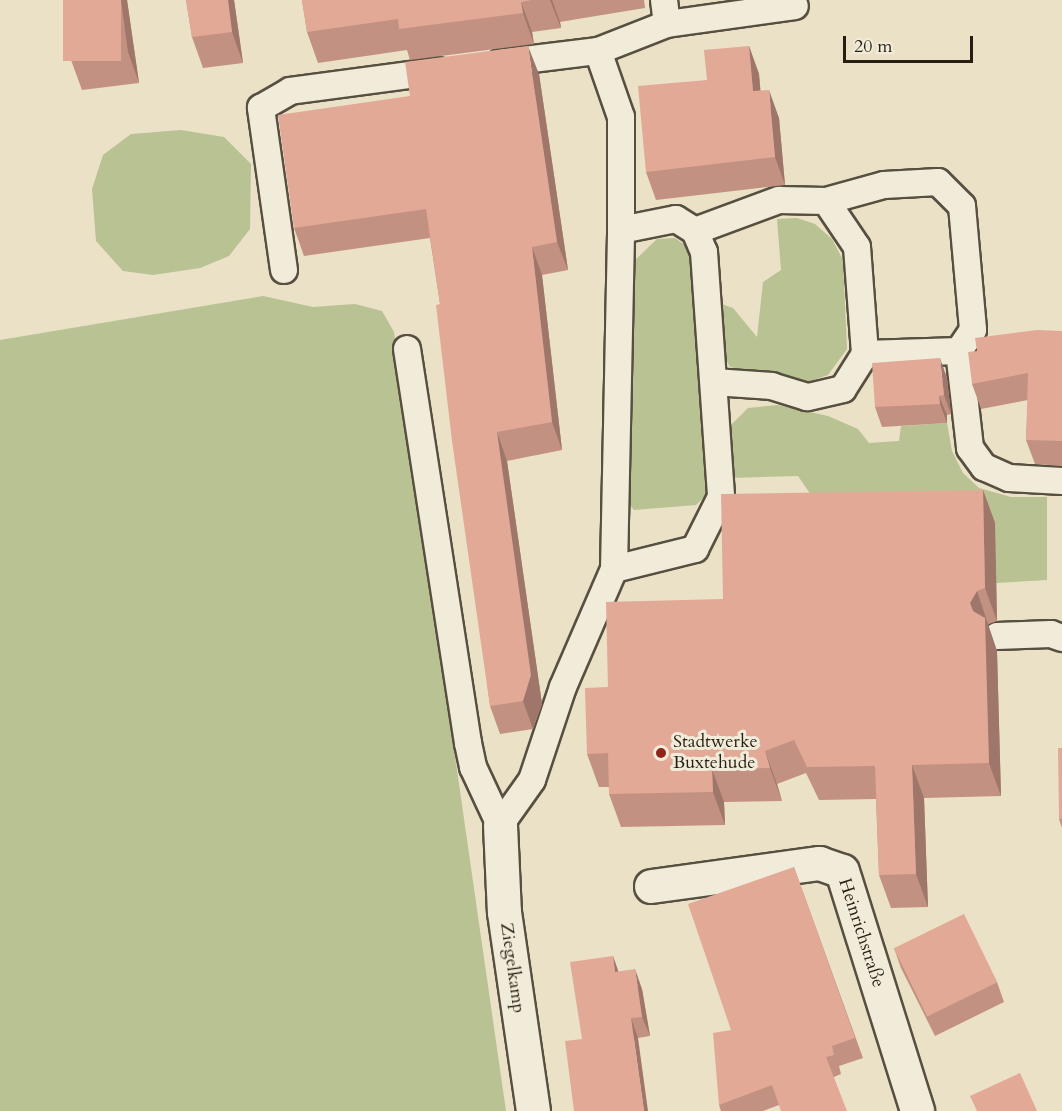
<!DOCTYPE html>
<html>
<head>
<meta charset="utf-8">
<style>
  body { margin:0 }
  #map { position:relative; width:1062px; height:1111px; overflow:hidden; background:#eae1c6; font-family:Cardo,serif }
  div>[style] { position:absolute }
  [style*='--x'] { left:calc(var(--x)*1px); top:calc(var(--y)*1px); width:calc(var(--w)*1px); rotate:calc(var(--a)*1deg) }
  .green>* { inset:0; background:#b8c293 }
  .roads { filter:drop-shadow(2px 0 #574f40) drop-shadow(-2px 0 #574f40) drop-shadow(0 2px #574f40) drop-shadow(0 -2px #574f40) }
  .lane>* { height:26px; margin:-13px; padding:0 13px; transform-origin:13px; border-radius:13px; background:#f1ecda }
  .street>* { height:33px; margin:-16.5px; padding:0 16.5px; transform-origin:16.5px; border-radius:16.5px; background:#f1ecda }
  .wall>* { inset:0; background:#c29182 }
  .shaded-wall>* { inset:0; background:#9e766a }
  .building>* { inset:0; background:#e2a997; transform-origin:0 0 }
  .dots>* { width:16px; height:16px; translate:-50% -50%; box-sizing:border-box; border:3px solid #f1ecda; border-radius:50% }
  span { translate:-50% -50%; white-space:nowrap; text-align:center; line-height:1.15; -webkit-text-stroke:6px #f1ecda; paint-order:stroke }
  .poi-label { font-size:18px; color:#261e13 }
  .left { translate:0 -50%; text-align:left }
  .street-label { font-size:18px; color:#261e13 }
  .scale { position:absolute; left:843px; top:36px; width:130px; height:27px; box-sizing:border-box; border:3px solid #261e13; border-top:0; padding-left:8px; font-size:18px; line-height:21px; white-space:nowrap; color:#261e13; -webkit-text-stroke:4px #f1ecda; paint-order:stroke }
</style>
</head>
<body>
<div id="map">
  <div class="green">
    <div style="clip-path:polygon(181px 130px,224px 137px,251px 164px,250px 229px,229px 256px,200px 268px,153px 275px,123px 271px,96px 241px,92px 189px,103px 155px,131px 134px)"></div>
    <div style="clip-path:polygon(797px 218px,815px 224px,832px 239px,843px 260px,847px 349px,828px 375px,805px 383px,730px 367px,720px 349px,716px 302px,733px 308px,757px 337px,763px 282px,781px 270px,777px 219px)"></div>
    <div style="clip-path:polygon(675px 238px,688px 247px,693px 261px,708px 484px,705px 496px,696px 505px,634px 510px,630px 505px,633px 262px,657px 239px)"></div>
    <div style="clip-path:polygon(263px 296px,313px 307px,355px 304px,382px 311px,394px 332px,506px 1111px,0 1111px,0 340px)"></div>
    <div style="clip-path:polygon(778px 405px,828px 416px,858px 429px,869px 443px,899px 441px,901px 426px,947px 423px,952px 451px,963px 473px,979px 488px,1011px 497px,1047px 497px,1047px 580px,996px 583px,995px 523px,813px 526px,809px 492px,798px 476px,728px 478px,726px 443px,732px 424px,748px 408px)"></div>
  </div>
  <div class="roads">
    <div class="lane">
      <div style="--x:664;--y:0;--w:24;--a:83"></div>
      <div style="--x:598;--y:51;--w:70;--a:70.8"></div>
      <div style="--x:621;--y:117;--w:113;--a:90"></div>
      <div style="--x:500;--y:63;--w:99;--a:-7"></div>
      <div style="--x:598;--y:51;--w:74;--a:-21.4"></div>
      <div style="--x:667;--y:24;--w:129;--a:-8"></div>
      <div style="--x:826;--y:201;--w:60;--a:-15.4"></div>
      <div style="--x:884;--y:185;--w:54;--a:-3.2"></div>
      <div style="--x:938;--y:182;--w:34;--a:45"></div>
      <div style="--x:962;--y:206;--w:124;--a:84.9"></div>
      <div style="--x:973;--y:330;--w:25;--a:124"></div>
      <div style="--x:959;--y:351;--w:94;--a:178.2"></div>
      <div style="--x:695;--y:231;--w:90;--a:-20.3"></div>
      <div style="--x:779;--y:200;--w:47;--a:1.2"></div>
      <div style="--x:826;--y:201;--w:55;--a:56"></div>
      <div style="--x:857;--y:247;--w:107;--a:85.7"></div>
      <div style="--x:865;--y:354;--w:41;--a:122.2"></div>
      <div style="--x:843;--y:389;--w:37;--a:167"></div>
      <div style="--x:807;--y:397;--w:37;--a:-163"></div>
      <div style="--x:772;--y:386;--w:58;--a:-176.1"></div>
      <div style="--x:284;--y:270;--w:164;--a:-98.1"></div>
      <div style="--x:261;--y:108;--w:34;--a:-30"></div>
      <div style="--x:290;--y:91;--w:150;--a:-7.6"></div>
      <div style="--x:407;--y:349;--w:399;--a:81.2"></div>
      <div style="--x:468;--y:743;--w:25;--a:78"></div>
      <div style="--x:473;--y:767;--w:64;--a:65"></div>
      <div style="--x:500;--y:825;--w:55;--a:-54.6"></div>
      <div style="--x:532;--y:780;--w:98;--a:-71.6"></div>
      <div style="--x:563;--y:687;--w:129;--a:-66.6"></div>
      <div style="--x:614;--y:569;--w:339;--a:-88.8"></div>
      <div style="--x:621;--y:230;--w:56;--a:-11.3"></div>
      <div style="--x:676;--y:219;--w:22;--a:32"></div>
      <div style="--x:695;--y:231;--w:23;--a:67"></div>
      <div style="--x:704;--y:252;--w:246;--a:86"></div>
      <div style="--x:721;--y:497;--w:58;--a:116.6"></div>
      <div style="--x:695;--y:549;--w:83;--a:166.1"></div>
      <div style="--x:959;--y:351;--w:98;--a:83.5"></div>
      <div style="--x:970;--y:448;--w:24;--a:54"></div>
      <div style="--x:984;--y:467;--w:27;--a:24"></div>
      <div style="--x:1009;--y:478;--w:53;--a:3.2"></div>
      <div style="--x:997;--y:636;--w:54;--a:-2.1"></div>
      <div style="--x:1051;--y:634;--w:12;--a:20"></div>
    </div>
    <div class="street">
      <div style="--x:500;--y:825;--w:87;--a:87.4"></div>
      <div style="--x:504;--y:912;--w:201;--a:81.7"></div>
      <div style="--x:651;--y:886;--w:170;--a:-7.8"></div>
      <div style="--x:819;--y:863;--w:24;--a:19"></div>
      <div style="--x:842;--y:871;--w:251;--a:72.6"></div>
    </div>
  </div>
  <div class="wall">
    <div style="clip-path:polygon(63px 0,127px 0,139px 83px,82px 90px,71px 60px)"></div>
    <div style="clip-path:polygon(186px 0,234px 0,243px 63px,203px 68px,192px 37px)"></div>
    <div style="clip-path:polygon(302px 0,644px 0,645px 8px,560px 22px,561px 28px,532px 32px,534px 44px,410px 60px,407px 50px,318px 63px,307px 32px)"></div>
    <div style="clip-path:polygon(749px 46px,759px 74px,760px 90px,779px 118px,785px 185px,656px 200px,646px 172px,707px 80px)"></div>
    <div style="clip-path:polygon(539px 74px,568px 270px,542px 275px,562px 450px,507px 461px,542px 704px,533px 729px,500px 734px,490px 706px,440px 304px,430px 238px,304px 256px,294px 228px,410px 96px)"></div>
    <div style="clip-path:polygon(1062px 331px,1062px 466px,1035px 464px,1026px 440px,1028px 400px,981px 409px,972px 384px,977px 351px)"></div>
    <div style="clip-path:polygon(947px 378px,951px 414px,947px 415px,947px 423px,882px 427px,875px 407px)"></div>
    <div style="clip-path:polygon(983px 490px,995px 523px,997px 621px,989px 624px,988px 625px,997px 651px,1001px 796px,924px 798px,928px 907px,891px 908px,879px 875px,876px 799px,819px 800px,806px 773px,777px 784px,782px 801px,724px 802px,725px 825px,621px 827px,609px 794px,609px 787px,599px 787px,587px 754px,608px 687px,723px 599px)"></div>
    <div style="clip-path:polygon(1062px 748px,1062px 828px,1059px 819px)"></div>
    <div style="clip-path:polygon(794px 867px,863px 1058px,839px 1066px,841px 1074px,834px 1077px,779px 1105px,763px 1111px,721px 1111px,719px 1105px,731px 1030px)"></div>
    <div style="clip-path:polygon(894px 948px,997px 982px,1004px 1002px,935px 1036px,901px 968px)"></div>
    <div style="clip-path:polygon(613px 956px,618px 972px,642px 989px,650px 1036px,638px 1038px,582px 1039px)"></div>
  </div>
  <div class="shaded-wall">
    <div style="clip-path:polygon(121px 0,127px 0,139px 83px,128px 52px)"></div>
    <div style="clip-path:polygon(228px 0,234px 0,243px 63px,232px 32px)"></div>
    <div style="clip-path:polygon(550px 0,552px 0,560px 22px,561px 28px)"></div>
    <div style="clip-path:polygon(521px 2px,532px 32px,534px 44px,523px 13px)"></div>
    <div style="clip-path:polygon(528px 46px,539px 74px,568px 270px,557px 242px)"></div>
    <div style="clip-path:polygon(749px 46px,759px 74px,763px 119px,753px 91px)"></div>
    <div style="clip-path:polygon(769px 90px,779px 118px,785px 185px,775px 157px)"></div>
    <div style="clip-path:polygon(532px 247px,542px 275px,562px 450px,552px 422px)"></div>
    <div style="clip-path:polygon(940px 358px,947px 378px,951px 414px,944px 395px)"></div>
    <div style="clip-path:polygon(939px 396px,947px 415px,947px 423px,940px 404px)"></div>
    <div style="clip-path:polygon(497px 432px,507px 461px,542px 704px,533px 729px,523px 701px)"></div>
    <div style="clip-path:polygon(983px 490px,995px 523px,997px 621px,985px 588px)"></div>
    <div style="clip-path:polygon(977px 591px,997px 651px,1001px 796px,989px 763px,982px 636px,970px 603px)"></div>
    <div style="clip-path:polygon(765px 751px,777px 784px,782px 801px,770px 768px)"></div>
    <div style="clip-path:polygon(912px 765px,924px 798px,928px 907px,916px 874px)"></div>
    <div style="clip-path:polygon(712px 769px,724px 802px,725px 825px,713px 792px)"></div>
    <div style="clip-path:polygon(613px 956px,620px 976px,615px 972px)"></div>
    <div style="clip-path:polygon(635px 969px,642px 989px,650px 1036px,642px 1017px)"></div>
    <div style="clip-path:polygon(631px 1018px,638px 1038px,648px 1111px,644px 1111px)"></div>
  </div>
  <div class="building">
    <div style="left:63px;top:0;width:58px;height:61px"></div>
    <div style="clip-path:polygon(186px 0,228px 0,232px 32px,192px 37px)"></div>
    <div style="clip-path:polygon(302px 0,532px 0,521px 2px,523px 13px,399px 29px,398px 19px,307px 32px)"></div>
    <div style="clip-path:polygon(528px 46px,557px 242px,532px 247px,552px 422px,497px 432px,531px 675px,523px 701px,490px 706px,452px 441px,436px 305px,440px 304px,426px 209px,294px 228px,278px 115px,410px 96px,405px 62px)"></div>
    <div style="clip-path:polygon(749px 46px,753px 91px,769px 90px,775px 157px,646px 172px,638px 86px,707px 80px,704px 50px)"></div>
    <div style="clip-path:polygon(1037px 330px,1062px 331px,1062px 441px,1026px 440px,1028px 373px,972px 384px,968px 352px,977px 351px,975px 338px)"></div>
    <div style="clip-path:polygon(940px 358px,944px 395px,939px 396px,940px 404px,875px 407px,872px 363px)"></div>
    <div style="clip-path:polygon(983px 490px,985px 588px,977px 591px,970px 603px,973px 611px,985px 618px,989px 763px,912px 765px,916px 874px,879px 875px,875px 766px,807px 767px,794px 740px,765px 751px,770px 768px,712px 769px,713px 792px,609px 794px,608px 753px,587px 754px,585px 688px,608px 687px,606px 602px,723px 599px,721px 494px)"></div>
    <div style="clip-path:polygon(1058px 748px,1062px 748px,1062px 819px,1059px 819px)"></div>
    <div style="clip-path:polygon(794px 867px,855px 1038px,832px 1046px,834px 1055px,826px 1057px,847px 1111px,781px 1111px,772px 1085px,719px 1105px,713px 1033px,731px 1030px,688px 904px)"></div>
    <div style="left:964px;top:914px;width:76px;height:78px;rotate:64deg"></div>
    <div style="clip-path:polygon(613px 956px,615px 972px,635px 969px,642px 1017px,631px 1018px,644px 1111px,574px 1111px,565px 1041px,582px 1039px,570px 962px)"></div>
    <div style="clip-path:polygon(1020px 1073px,1037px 1111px,977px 1111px,970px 1096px)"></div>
  </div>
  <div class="dots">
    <div style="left:661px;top:753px;background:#8f2418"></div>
  </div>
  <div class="poi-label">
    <span class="left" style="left:673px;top:753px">Stadtwerke<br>Buxtehude</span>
  </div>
  <div class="street-label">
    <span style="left:861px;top:933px;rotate:72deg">Heinrichstraße</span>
    <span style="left:512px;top:968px;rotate:82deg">Ziegelkamp</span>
  </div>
  <div class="scale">20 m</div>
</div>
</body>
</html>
